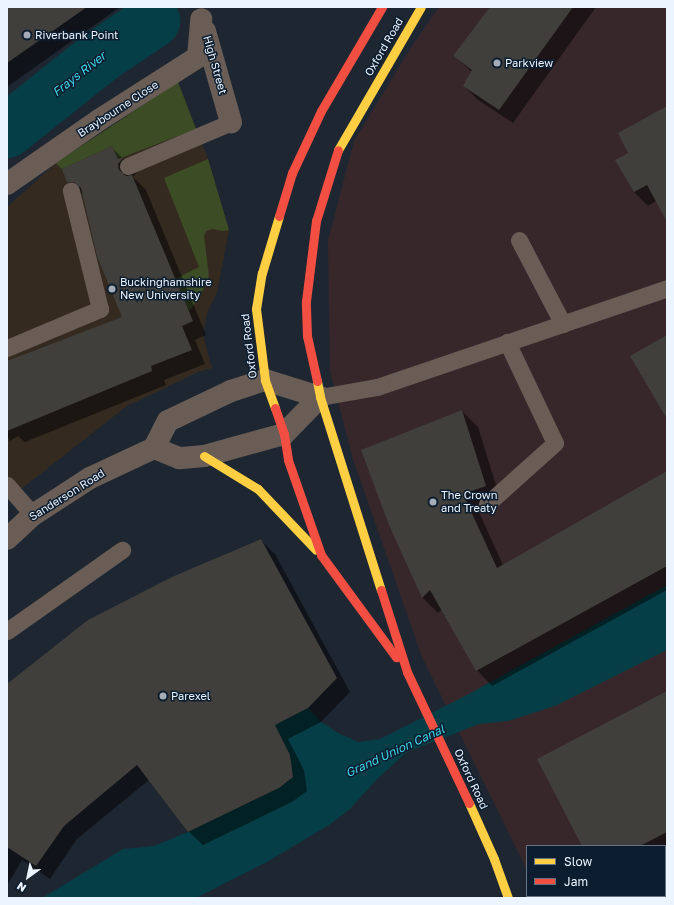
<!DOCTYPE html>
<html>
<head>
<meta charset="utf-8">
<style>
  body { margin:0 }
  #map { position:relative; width:674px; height:905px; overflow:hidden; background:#1e2731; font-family:"Golos Text",sans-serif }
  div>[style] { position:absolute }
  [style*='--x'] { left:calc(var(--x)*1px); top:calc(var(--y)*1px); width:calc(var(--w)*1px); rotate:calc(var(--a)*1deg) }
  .industrial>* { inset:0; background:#37272b }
  .education>* { inset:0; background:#342a20 }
  .green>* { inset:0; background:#3c4d25 }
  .water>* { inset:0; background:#053e46; transform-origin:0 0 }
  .shadow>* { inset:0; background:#0007 }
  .river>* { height:54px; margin:-27px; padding:0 27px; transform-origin:27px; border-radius:27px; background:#053e46 }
  .building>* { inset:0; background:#413f3b }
  .lane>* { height:17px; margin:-8.5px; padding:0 8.5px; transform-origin:8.5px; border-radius:8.5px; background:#695d56 }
  .street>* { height:22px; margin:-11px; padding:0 11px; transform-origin:11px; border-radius:11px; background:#695d56 }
  .slow>* { height:9px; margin:-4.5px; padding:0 4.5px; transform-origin:4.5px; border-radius:4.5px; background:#ffcf43 }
  .jam>* { height:9px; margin:-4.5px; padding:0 4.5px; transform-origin:4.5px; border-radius:4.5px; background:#f24e42 }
  .dots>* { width:11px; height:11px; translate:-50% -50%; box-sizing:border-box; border:2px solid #0c1d2f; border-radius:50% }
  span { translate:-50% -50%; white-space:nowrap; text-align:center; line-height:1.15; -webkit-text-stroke:3px #0c1d2f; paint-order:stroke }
  .poi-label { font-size:11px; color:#ecf5ff }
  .left { translate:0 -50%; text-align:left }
  .street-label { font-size:11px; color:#ecf5ff }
  .water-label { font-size:12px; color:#3fd8ed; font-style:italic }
  .frame { position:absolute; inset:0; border:8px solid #ecf5ff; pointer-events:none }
  .legend { position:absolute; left:526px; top:845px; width:140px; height:52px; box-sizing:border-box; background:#0c1d2f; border:1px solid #667382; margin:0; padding:5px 7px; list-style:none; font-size:12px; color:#ecf5ff }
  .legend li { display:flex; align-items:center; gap:8px; height:20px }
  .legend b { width:20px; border:1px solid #667382 }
  .north { position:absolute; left:8px; top:857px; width:40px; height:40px; -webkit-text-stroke:3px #0c1d2f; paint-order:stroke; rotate:213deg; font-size:11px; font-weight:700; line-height:16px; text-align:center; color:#ecf5ff }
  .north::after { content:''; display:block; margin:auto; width:14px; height:18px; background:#ecf5ff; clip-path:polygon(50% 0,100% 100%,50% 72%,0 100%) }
</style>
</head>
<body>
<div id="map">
  <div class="industrial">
    <div style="clip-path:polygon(439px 7px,667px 7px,667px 898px,537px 898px,537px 896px,665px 896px,665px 846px,527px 846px,527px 870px,422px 657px,353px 459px,330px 371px,328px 241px,354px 141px,412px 46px)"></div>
  </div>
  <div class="education">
    <div style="clip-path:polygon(178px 82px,208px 159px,229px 230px,217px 293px,207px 313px,203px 335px,212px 368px,198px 372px,127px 406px,7px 500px,7px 207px,56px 163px)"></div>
  </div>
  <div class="green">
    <div style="clip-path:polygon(178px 82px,196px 129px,118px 159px,112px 146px,62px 169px,56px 163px)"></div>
    <div style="clip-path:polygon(208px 159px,229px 230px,223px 231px,212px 229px,206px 231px,204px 236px,209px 276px,200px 297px,189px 311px,175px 279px,199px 267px,164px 178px)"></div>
  </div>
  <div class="water">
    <div style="left:143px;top:8px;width:32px;height:63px;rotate:55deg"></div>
    <div style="clip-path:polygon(667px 585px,667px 650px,555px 706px,508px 721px,479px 724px,407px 752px,378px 778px,349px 810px,329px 825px,267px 862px,196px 898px,42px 898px,123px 849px,154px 846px,188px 832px,279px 788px,293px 777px,290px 755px,275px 725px,308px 708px,320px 721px,338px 733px,358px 742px,380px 739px,465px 696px)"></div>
  </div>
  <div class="shadow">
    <div style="clip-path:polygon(7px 7px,120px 7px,7px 87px)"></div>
    <div style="clip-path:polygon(491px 7px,596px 7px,513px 123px,478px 100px,464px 86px,472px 72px,454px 56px)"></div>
    <div style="clip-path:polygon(667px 107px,667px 212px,656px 201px,648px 206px,634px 192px,630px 153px)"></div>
    <div style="clip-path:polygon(112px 148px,137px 172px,133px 177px,146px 190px,206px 335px,195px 340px,205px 364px,164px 380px,166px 385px,25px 442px,18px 436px,10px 441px,7px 437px,7px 362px,123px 317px,83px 195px,68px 181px)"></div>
    <div style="clip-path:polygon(462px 411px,478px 427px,501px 501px,478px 510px,503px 565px,667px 472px,667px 590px,492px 686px,477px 670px,442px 609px,438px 613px,423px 598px,390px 524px)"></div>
    <div style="clip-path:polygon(261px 540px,275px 554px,350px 692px,321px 722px,288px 739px,304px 770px,307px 791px,292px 802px,203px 845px,189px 832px,149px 780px,77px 839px,50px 879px,22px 860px,7px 886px,7px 686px)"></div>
    <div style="clip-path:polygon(667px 692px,667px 853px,665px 854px,665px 846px,584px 846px)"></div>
  </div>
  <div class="river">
    <div style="--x:7;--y:131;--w:120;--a:-38.6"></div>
    <div style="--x:101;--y:56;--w:63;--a:-33.9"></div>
  </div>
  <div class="building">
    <div style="clip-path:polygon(7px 7px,87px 7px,7px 63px)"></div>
    <div style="clip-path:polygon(490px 7px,573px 7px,499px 110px,463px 86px,472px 70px,453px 56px)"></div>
    <div style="clip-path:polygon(667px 106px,667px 222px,647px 185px,634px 192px,615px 160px,628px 153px,618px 133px)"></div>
    <div style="clip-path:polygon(112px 146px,118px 159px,124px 157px,118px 164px,119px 170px,126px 176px,132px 175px,193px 321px,182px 326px,192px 350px,151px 366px,152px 371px,7px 431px,7px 361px,122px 317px,97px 256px,81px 188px,74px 182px,67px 182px,62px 169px)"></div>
    <div style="clip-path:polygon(667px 335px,667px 419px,630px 356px)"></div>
    <div style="clip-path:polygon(462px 410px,486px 486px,463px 494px,497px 568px,667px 471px,667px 566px,476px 671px,430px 590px,422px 598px,389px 525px,361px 450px)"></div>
    <div style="clip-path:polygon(261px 539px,337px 678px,308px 708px,275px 725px,290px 755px,293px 777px,279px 788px,188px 832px,137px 765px,64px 826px,36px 866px,7px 847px,7px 684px,88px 620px,172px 577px)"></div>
    <div style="clip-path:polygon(667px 691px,667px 832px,640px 846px,582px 846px,537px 759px)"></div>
  </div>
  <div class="lane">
    <div style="--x:128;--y:166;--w:112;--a:-23.1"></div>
    <div style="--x:519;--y:240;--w:95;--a:62.4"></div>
    <div style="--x:7;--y:348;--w:101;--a:-22.8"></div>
    <div style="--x:100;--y:309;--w:122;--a:-103.8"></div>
    <div style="--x:320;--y:397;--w:58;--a:-10"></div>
    <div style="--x:377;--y:387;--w:306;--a:-18.8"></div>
    <div style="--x:7;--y:485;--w:40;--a:49"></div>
    <div style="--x:487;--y:504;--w:91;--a:-41.9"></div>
    <div style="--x:555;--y:443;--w:112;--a:-115.4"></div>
    <div style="--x:7;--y:631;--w:141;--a:-35.2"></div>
  </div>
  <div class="street">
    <div style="--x:205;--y:31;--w:95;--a:74.1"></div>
    <div style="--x:7;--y:184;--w:112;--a:-34.8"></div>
    <div style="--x:99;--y:120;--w:117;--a:-32.5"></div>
    <div style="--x:198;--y:57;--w:38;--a:-85"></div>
    <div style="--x:265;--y:380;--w:58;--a:17.2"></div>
    <div style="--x:320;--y:397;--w:52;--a:134.2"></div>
    <div style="--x:284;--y:434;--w:83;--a:164.6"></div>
    <div style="--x:204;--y:456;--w:25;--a:175"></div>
    <div style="--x:179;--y:458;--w:27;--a:-158"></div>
    <div style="--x:154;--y:448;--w:30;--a:-63"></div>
    <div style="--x:168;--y:421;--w:70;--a:-25.5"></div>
    <div style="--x:231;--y:391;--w:36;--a:-18"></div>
    <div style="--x:7;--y:539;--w:35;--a:-43"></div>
    <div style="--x:33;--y:515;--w:68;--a:-33"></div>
    <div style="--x:90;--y:478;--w:71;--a:-25.1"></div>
  </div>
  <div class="slow">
    <div style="--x:338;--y:150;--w:165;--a:-59.9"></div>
    <div style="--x:317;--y:381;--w:16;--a:79"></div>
    <div style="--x:320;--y:397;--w:202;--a:72.5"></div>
    <div style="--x:275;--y:408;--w:30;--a:-110"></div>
    <div style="--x:265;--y:380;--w:72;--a:-97.2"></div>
    <div style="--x:256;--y:309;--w:36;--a:-81"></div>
    <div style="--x:262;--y:273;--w:59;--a:-73.4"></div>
    <div style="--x:204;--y:456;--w:63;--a:31.4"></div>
    <div style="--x:258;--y:489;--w:84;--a:46.4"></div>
    <div style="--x:469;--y:803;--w:61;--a:65.9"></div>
    <div style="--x:494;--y:859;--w:41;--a:70.3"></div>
  </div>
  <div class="jam">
    <div style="--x:279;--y:216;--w:45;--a:-73.2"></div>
    <div style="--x:292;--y:173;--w:68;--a:-64.9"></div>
    <div style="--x:321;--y:111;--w:121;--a:-59.6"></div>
    <div style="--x:317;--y:381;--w:46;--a:-102.5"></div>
    <div style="--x:307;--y:336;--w:35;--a:-92"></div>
    <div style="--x:306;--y:301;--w:81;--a:-82.9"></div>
    <div style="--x:316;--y:221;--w:74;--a:-72.8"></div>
    <div style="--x:275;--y:408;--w:28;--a:71"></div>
    <div style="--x:284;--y:434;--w:26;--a:81"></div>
    <div style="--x:288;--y:460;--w:101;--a:70.8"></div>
    <div style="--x:321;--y:555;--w:127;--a:53.7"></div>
    <div style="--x:381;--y:590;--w:86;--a:72.4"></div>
    <div style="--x:407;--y:672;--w:145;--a:64.7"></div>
  </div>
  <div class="dots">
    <div style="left:27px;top:35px;background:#a4adb7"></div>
    <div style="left:497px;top:63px;background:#a4adb7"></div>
    <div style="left:112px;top:289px;background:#a4adb7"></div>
    <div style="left:433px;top:502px;background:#a4adb7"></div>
    <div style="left:163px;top:696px;background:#a4adb7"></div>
  </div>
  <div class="poi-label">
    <span class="left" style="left:35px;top:35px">Riverbank Point</span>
    <span class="left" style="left:505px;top:63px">Parkview</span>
    <span class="left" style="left:120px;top:289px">Buckinghamshire<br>New University</span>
    <span class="left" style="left:441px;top:502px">The Crown<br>and Treaty</span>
    <span class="left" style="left:171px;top:696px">Parexel</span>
  </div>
  <div class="street-label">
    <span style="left:384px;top:47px;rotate:-60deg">Oxford Road</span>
    <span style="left:215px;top:65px;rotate:74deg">High Street</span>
    <span style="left:118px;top:109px;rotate:-33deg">Braybourne Close</span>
    <span style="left:249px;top:346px;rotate:-97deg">Oxford Road</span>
    <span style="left:67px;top:495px;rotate:-32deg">Sanderson Road</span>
    <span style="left:471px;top:779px;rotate:65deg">Oxford Road</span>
  </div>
  <div class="water-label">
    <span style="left:79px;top:74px;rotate:-38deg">Frays River</span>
    <span style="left:395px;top:751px;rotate:-25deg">Grand Union Canal</span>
  </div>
  <div class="frame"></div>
  <ul class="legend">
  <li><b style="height:5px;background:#ffcf43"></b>Slow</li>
  <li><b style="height:5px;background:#f24e42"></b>Jam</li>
  </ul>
  <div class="north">N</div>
</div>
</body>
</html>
